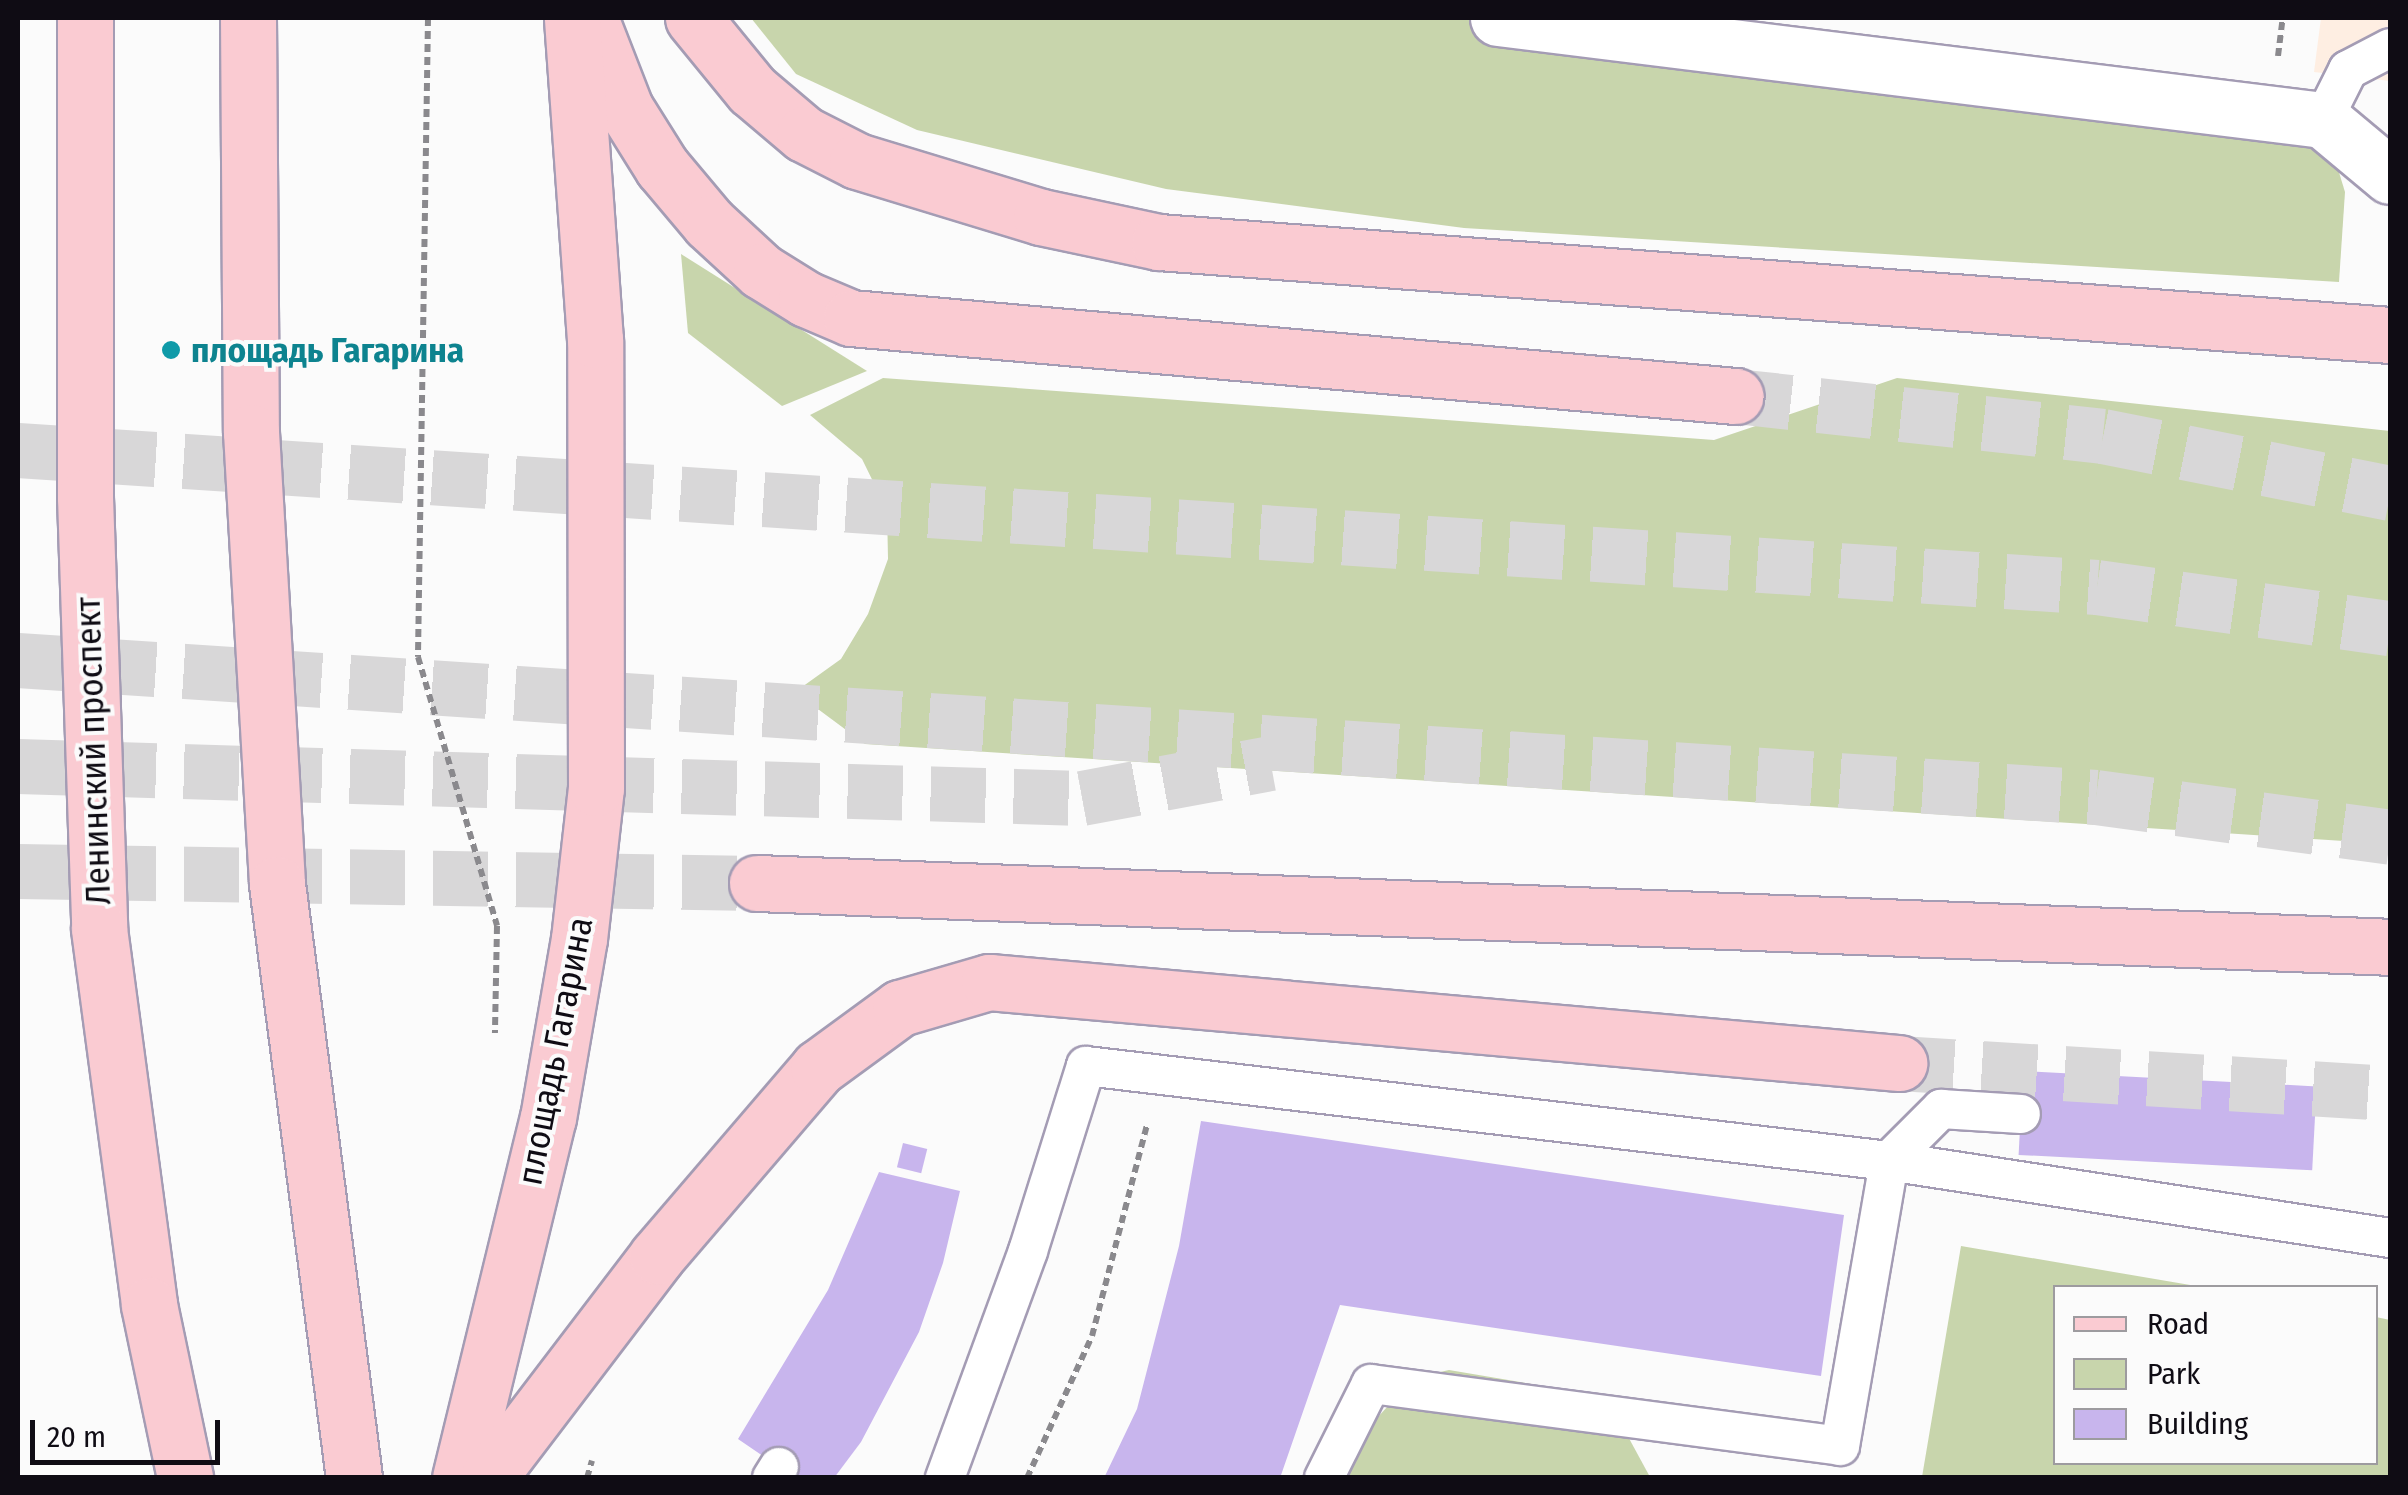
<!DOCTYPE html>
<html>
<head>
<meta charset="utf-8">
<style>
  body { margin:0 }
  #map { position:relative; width:2408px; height:1495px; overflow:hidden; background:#fbfbfb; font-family:"Fira Sans Condensed",sans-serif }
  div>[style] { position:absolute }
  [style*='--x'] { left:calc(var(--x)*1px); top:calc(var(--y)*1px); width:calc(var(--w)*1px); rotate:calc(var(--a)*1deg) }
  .commercial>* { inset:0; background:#feeee2 }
  .green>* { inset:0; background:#c8d5ac }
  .building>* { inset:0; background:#c8b5ed; transform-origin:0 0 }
  .primary-tunnel>* { height:55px; margin-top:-27.5px; transform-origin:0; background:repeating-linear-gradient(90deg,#d8d7d8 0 55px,transparent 0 83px) }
  .path>* { height:6px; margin-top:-3px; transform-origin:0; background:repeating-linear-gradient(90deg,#8a898d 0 8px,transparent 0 13px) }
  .roads { filter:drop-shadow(2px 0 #a49cb4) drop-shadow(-2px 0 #a49cb4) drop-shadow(0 2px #a49cb4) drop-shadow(0 -2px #a49cb4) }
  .lane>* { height:38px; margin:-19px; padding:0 19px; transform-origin:19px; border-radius:19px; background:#fff }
  .street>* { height:55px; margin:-27.5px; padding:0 27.5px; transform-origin:27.5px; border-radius:27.5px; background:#fff }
  .primary>* { height:55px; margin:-27.5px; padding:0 27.5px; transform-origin:27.5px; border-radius:27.5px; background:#facbd2 }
  .dots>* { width:28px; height:28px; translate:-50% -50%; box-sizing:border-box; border:5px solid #fbfbfb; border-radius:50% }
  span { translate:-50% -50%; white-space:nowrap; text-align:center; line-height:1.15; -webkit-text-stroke:8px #fbfbfb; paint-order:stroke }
  .culture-label { font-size:35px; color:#0d838f; font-weight:700 }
  .left { translate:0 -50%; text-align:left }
  .street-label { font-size:35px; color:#0f0c14 }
  .frame { position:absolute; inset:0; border:20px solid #0f0c14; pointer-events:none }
  .legend { position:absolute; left:2053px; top:1285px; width:325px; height:180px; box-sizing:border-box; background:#fbfbfb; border:2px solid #9d9b9f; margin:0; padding:12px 18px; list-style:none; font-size:30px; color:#0f0c14 }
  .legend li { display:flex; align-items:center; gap:20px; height:50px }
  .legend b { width:50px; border:2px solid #9d9b9f }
  .scale { position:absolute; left:30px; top:1420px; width:190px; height:45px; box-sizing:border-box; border:5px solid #0f0c14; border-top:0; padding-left:12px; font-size:30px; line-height:35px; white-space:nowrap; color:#0f0c14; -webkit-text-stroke:8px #fbfbfb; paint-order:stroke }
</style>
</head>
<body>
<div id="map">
  <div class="commercial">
    <div style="clip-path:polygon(2321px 18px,2390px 18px,2390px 81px,2314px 72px)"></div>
  </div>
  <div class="green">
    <div style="clip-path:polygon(751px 18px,1498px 18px,2323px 120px,2345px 192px,2339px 282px,1464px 228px,1166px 189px,917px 130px,796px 74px)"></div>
    <div style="clip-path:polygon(681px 254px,867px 371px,782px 406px,688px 333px)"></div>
    <div style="clip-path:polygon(883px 378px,1714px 440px,1897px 378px,2390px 431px,2390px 844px,865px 744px,795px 692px,841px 659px,868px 614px,888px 559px,887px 510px,862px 459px,810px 415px)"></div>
    <div style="clip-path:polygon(1961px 1246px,2202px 1287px,2056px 1288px,2056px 1462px,2376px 1462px,2376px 1317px,2390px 1320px,2390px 1477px,1922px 1477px)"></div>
    <div style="clip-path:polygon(1449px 1370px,1567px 1390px,1625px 1431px,1650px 1477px,1327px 1478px,1338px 1460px,1414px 1378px)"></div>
  </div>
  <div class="building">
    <div style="left:2023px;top:1071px;width:294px;height:84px;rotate:3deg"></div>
    <div style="clip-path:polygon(1201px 1121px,1844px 1215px,1821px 1376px,1340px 1305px,1280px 1478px,1104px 1478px,1137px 1409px,1179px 1246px)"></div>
    <div style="left:903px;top:1143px;width:25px;height:25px;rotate:14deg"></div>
    <div style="clip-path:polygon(879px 1172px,960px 1191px,943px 1263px,919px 1332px,861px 1442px,834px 1478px,795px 1478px,738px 1439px,828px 1290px)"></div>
  </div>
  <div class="primary-tunnel">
    <div style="--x:1736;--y:396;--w:369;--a:6.2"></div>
    <div style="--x:2103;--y:436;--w:293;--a:11.2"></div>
    <div style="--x:18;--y:450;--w:2084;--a:3.77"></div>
    <div style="--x:2097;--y:587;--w:296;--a:8"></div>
    <div style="--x:18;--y:660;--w:2083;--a:3.77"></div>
    <div style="--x:2096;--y:797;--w:297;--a:7.7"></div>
    <div style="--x:18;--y:766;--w:1064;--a:1.72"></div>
    <div style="--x:1082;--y:798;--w:192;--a:-10.5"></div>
    <div style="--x:18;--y:871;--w:739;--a:0.93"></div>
    <div style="--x:1899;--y:1063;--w:492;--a:3.5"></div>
  </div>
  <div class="path">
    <div style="--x:428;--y:18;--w:639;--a:90.9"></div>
    <div style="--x:418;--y:657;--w:280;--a:73.6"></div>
    <div style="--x:497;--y:926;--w:107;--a:91.1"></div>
    <div style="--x:2278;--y:56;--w:38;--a:-83"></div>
    <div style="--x:587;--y:1478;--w:18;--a:-74"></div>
    <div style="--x:1027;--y:1478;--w:156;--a:-65.4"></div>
    <div style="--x:1092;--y:1336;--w:218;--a:-75.4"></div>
  </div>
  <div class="roads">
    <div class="lane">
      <div style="--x:2323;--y:120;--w:56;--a:-63.4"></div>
      <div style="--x:2348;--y:70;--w:47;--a:-27.6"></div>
      <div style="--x:772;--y:1478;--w:13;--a:-58"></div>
      <div style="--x:945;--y:1478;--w:242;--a:-69.9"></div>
      <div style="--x:1028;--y:1251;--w:194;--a:-72.6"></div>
      <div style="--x:1086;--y:1066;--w:809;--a:6.75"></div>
      <div style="--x:1889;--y:1161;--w:507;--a:8.74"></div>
      <div style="--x:1324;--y:1478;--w:105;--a:-63.4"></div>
      <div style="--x:1371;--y:1384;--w:473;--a:7.5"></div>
      <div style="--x:1840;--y:1446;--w:289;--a:-80.2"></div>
      <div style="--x:1889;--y:1161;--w:74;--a:-45"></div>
      <div style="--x:1941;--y:1109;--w:80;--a:3.6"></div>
    </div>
    <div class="street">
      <div style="--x:1498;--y:18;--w:831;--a:7.05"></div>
      <div style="--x:2323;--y:120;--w:87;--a:39.9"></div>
    </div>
    <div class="primary">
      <div style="--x:85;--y:18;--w:479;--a:90"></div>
      <div style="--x:85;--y:497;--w:432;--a:88.1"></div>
      <div style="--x:99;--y:929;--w:379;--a:82.4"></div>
      <div style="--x:149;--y:1305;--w:177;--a:78.2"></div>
      <div style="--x:248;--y:18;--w:414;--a:89.6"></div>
      <div style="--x:251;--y:432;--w:453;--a:86.7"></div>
      <div style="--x:277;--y:884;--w:599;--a:82.61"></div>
      <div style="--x:590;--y:18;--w:97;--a:68.7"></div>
      <div style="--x:625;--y:108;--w:70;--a:57.9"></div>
      <div style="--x:662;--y:167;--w:73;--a:50"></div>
      <div style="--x:709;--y:223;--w:71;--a:42.7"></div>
      <div style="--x:761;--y:271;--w:53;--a:31.9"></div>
      <div style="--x:806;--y:299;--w:49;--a:22.9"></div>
      <div style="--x:851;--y:318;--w:888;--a:5.04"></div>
      <div style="--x:693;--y:18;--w:93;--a:50.7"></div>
      <div style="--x:752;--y:90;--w:68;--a:40.2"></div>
      <div style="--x:804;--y:134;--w:59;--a:27"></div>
      <div style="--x:857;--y:161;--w:192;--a:16.9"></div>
      <div style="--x:1041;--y:217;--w:121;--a:12"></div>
      <div style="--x:1159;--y:242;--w:1235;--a:4.32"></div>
      <div style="--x:757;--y:883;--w:1634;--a:2.24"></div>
      <div style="--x:460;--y:1478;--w:371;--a:-76.3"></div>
      <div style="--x:548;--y:1118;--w:182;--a:-80.2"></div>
      <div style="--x:579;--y:939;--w:152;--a:-83.6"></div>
      <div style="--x:596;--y:788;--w:448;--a:-90.1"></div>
      <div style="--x:595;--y:340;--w:323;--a:-94.1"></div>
      <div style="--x:488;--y:1478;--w:279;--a:-52.7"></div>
      <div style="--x:657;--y:1256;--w:248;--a:-49.4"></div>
      <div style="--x:818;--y:1068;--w:102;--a:-36.2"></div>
      <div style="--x:900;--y:1008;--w:93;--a:-16.3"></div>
      <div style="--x:989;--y:982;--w:914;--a:5.09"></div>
    </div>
  </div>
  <div class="dots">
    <div style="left:171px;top:350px;background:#0f9aa8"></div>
  </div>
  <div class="culture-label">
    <span class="left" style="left:191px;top:350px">площадь Гагарина</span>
  </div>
  <div class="street-label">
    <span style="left:93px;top:751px;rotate:-92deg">Ленинский проспект</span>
    <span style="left:555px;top:1051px;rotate:-79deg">площадь Гагарина</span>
  </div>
  <div class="frame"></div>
  <ul class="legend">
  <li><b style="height:12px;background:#facbd2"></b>Road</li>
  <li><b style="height:28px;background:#c8d5ac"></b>Park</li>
  <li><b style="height:28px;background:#c8b5ed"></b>Building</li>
  </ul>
  <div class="scale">20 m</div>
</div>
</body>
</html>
